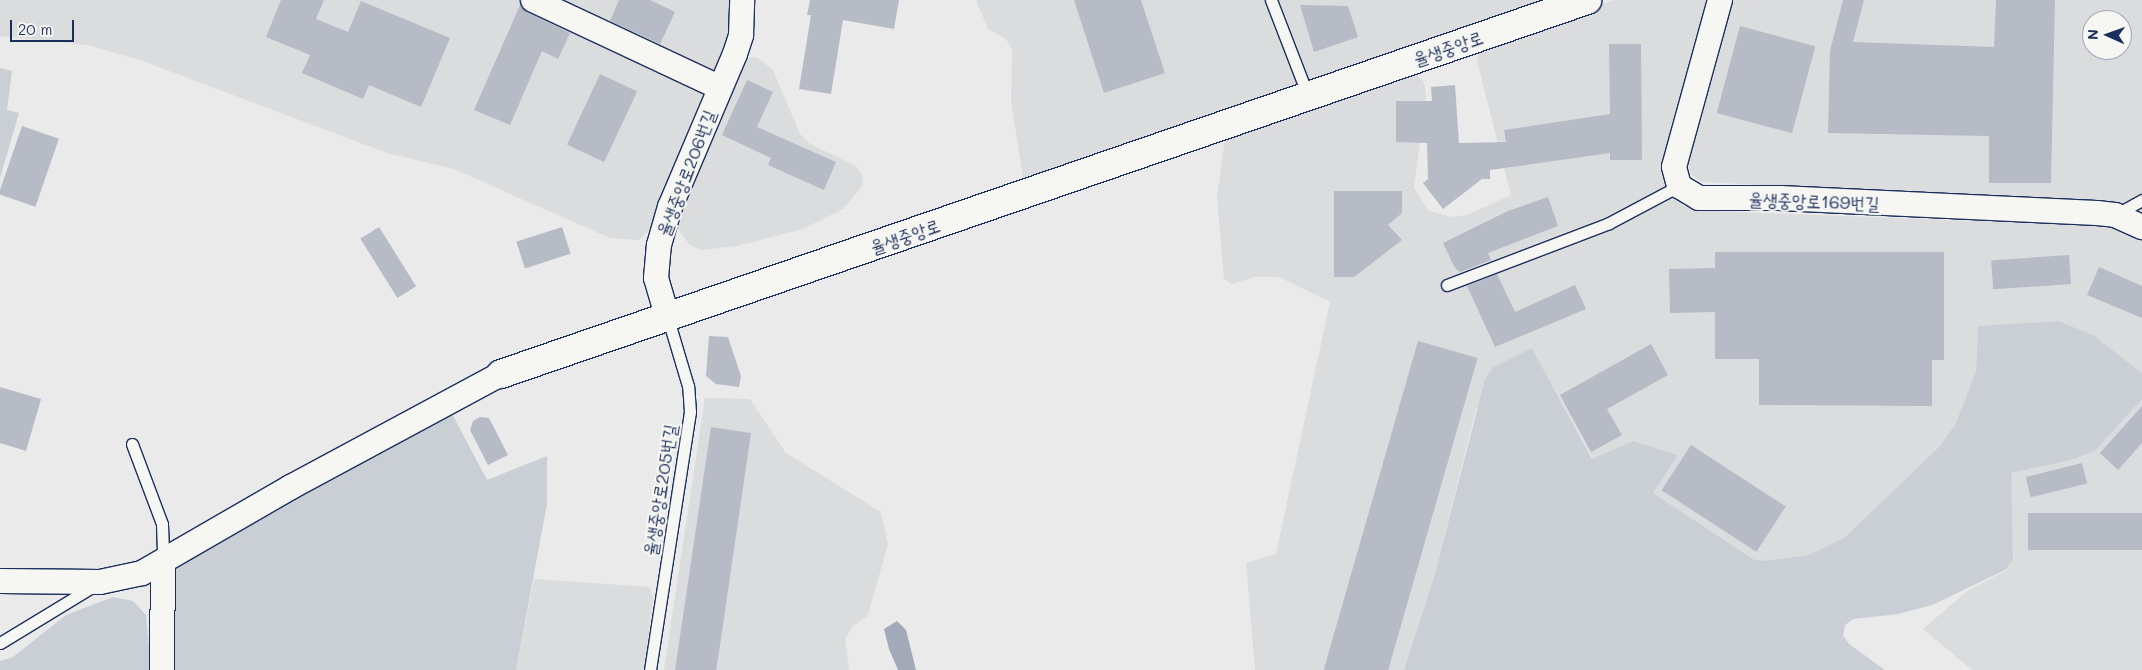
<!DOCTYPE html>
<html>
<head>
<meta charset="utf-8">
<style>
  body { margin:0 }
  #map { position:relative; width:2142px; height:670px; overflow:hidden; background:#e9eae9; font-family:Mali,"Poor Story",sans-serif }
  div>[style] { position:absolute }
  [style*='--x'] { left:calc(var(--x)*1px); top:calc(var(--y)*1px); width:calc(var(--w)*1px); rotate:calc(var(--a)*1deg) }
  .built>* { inset:0; background:#dadcde }
  .green>* { inset:0; background:#caced5 }
  .water>* { inset:0; background:#a2aaba }
  .building>* { inset:0; background:#b6bbc6; transform-origin:0 0 }
  .roads { filter:drop-shadow(1px 0 #1b2f5e) drop-shadow(-1px 0 #1b2f5e) drop-shadow(0 1px #1b2f5e) drop-shadow(0 -1px #1b2f5e) }
  .service>* { height:11px; margin:-5.5px; padding:0 5.5px; transform-origin:5.5px; border-radius:5.5px; background:#f6f6f2 }
  .minor>* { height:24px; margin:-12px; padding:0 12px; transform-origin:12px; border-radius:12px; background:#f6f6f2 }
  .tertiary>* { height:28px; margin:-14px; padding:0 14px; transform-origin:14px; border-radius:14px; background:#f6f6f2 }
  span { translate:-50% -50%; white-space:nowrap; text-align:center; line-height:1.15; -webkit-text-stroke:4.5px #f6f6f2; paint-order:stroke }
  .street-label { font-size:18px; color:#1b2f5e }
  .north { position:absolute; left:2082px; top:10px; width:50px; height:50px; box-sizing:border-box; background:#f6f6f2; border:1px solid #9ea6b7; border-radius:50%; rotate:272deg; font-size:14px; font-weight:700; line-height:20px; text-align:center; color:#1b2f5e }
  .north::after { content:''; display:block; margin:auto; width:18px; height:22px; background:#1b2f5e; clip-path:polygon(50% 0,100% 100%,50% 72%,0 100%) }
  .scale { position:absolute; left:10px; top:20px; width:64px; height:22px; box-sizing:border-box; border:2px solid #1b2f5e; border-top:0; padding-left:6px; font-size:15px; line-height:18px; white-space:nowrap; color:#1b2f5e; -webkit-text-stroke:4px #f6f6f2; paint-order:stroke }
</style>
</head>
<body>
<div id="map">
  <div class="built">
    <div style="clip-path:polygon(0 0,732px 0,731px 34px,724px 53px,699px 107px,654px 225px,639px 240px,610px 238px,454px 169px,387px 153px,140px 60px,87px 45px,0 36px)"></div>
    <div style="clip-path:polygon(976px 0,1543px 0,1023px 178px,1011px 100px,1012px 50px,1006px 39px,988px 29px)"></div>
    <div style="clip-path:polygon(1614px 0,1712px 0,1669px 188px,1683px 206px,1710px 211px,2025px 223px,2090px 222px,2132px 233px,2142px 240px,2142px 373px,2093px 335px,2059px 321px,1978px 326px,1976px 371px,1955px 425px,1939px 447px,1844px 538px,1808px 555px,1763px 561px,1753px 559px,1653px 493px,1678px 455px,1633px 441px,1593px 459px,1532px 348px,1476px 409px,1435px 574px,1404px 670px,1255px 670px,1246px 563px,1276px 554px,1330px 302px,1279px 277px,1254px 277px,1232px 284px,1224px 279px,1217px 197px,1225px 139px,1416px 75px,1424px 82px,1426px 97px,1414px 188px,1429px 211px,1453px 217px,1467px 215px,1511px 195px,1477px 61px,1479px 46px)"></div>
    <div style="clip-path:polygon(evenodd,1730px 0,2142px 0,2142px 212px,2111px 202px,1701px 182px,1691px 174px,1687px 162px,1730px 0,2092px 20px,2122px 20px,2122px 50px,2092px 50px,2092px 20px)"></div>
    <div style="clip-path:polygon(756px 57px,773px 70px,800px 134px,810px 144px,854px 165px,862px 174px,863px 185px,843px 209px,803px 229px,737px 246px,701px 250px,690px 245px,675px 225px,741px 69px,749px 58px)"></div>
    <div style="clip-path:polygon(705px 398px,750px 399px,786px 453px,881px 512px,888px 544px,868px 615px,852px 627px,845px 639px,849px 670px,664px 670px)"></div>
    <div style="clip-path:polygon(2142px 399px,2142px 670px,1972px 670px,1923px 629px,1966px 592px,2008px 569px,2013px 559px,2010px 473px,2072px 460px,2096px 450px)"></div>
    <div style="clip-path:polygon(534px 579px,650px 587px,653px 598px,644px 670px,516px 670px)"></div>
  </div>
  <div class="green">
    <div style="clip-path:polygon(0 68px,12px 71px,7px 110px,19px 113px,0 178px)"></div>
    <div style="clip-path:polygon(2059px 321px,2093px 335px,2142px 373px,2142px 399px,2096px 450px,2072px 460px,2011px 473px,2013px 559px,2007px 569px,1932px 605px,1898px 614px,1853px 619px,1845px 625px,1843px 635px,1849px 644px,1885px 670px,1404px 670px,1435px 574px,1485px 379px,1492px 368px,1532px 348px,1592px 459px,1633px 441px,1678px 455px,1653px 493px,1753px 559px,1763px 561px,1808px 555px,1844px 538px,1939px 447px,1955px 425px,1976px 371px,1978px 326px)"></div>
    <div style="clip-path:polygon(452px 414px,487px 480px,547px 456px,547px 504px,516px 670px,174px 670px,168px 591px,177px 566px,208px 545px)"></div>
    <div style="clip-path:polygon(113px 597px,133px 601px,146px 615px,151px 670px,0 670px,0 661px,13px 657px,66px 615px)"></div>
  </div>
  <div class="water">
    <div style="clip-path:polygon(897px 621px,906px 630px,916px 670px,898px 670px,889px 649px,884px 629px)"></div>
  </div>
  <div class="building">
    <div style="clip-path:polygon(281px 0,324px 0,316px 19px,348px 32px,361px 1px,450px 38px,421px 107px,369px 85px,363px 99px,302px 73px,310px 55px,266px 37px)"></div>
    <div style="clip-path:polygon(619px 0,650px 0,675px 12px,660px 44px,610px 21px)"></div>
    <div style="clip-path:polygon(810px 0,899px 0,894px 29px,843px 20px,831px 94px,799px 89px,811px 15px,807px 15px)"></div>
    <div style="clip-path:polygon(1074px 0,1141px 0,1165px 73px,1104px 93px)"></div>
    <div style="clip-path:polygon(1843px 0,1864px 0,1853px 42px,1994px 47px,1996px 0,2055px 0,2051px 183px,1989px 183px,1989px 136px,1828px 133px,1830px 51px)"></div>
    <div style="clip-path:polygon(520px 5px,527px 12px,570px 33px,558px 59px,542px 51px,510px 125px,474px 110px)"></div>
    <div style="clip-path:polygon(1300px 5px,1348px 6px,1358px 37px,1314px 52px)"></div>
    <div style="left:1740px;top:26px;width:78px;height:90px;rotate:15deg"></div>
    <div style="clip-path:polygon(1609px 44px,1641px 44px,1642px 160px,1610px 160px,1610px 153px,1490px 170px,1490px 179px,1482px 179px,1443px 209px,1423px 183px,1428px 179px,1427px 143px,1396px 142px,1396px 101px,1432px 101px,1431px 87px,1455px 85px,1459px 143px,1506px 142px,1504px 130px,1610px 114px)"></div>
    <div style="left:600px;top:74px;width:41px;height:78px;rotate:25deg"></div>
    <div style="clip-path:polygon(747px 80px,773px 92px,757px 127px,836px 162px,824px 190px,768px 165px,771px 158px,722px 135px)"></div>
    <div style="left:22px;top:126px;width:39px;height:72px;rotate:19deg"></div>
    <div style="clip-path:polygon(1334px 191px,1402px 191px,1402px 213px,1388px 225px,1402px 240px,1354px 277px,1334px 277px)"></div>
    <div style="clip-path:polygon(1548px 197px,1558px 226px,1488px 253px,1491px 260px,1460px 272px,1455px 268px,1443px 243px,1508px 211px)"></div>
    <div style="left:379px;top:227px;width:70px;height:22px;rotate:58deg"></div>
    <div style="left:562px;top:227px;width:28px;height:48px;rotate:72deg"></div>
    <div style="clip-path:polygon(1715px 252px,1944px 252px,1944px 360px,1932px 360px,1932px 406px,1759px 405px,1759px 359px,1715px 359px,1715px 312px,1670px 313px,1669px 269px,1715px 268px)"></div>
    <div style="left:2069px;top:255px;width:29px;height:78px;rotate:86deg"></div>
    <div style="clip-path:polygon(2099px 267px,2142px 286px,2142px 318px,2087px 295px)"></div>
    <div style="clip-path:polygon(1497px 274px,1515px 312px,1575px 285px,1586px 309px,1495px 347px,1467px 286px)"></div>
    <div style="clip-path:polygon(709px 336px,728px 337px,741px 376px,739px 387px,716px 384px,706px 376px)"></div>
    <div style="left:1418px;top:341px;width:62px;height:342px;rotate:16deg"></div>
    <div style="clip-path:polygon(1651px 344px,1668px 375px,1607px 409px,1622px 435px,1591px 452px,1560px 395px)"></div>
    <div style="clip-path:polygon(0 387px,41px 399px,26px 451px,0 443px)"></div>
    <div style="clip-path:polygon(2142px 406px,2142px 443px,2118px 470px,2100px 453px)"></div>
    <div style="clip-path:polygon(480px 417px,489px 418px,508px 455px,488px 465px,470px 430px,473px 421px)"></div>
    <div style="clip-path:polygon(711px 427px,751px 433px,719px 652px,716px 670px,675px 670px)"></div>
    <div style="left:1691px;top:445px;width:113px;height:54px;rotate:33deg"></div>
    <div style="left:2082px;top:463px;width:21px;height:58px;rotate:76deg"></div>
    <div style="left:2142px;top:513px;width:37px;height:114px;rotate:90deg"></div>
  </div>
  <div class="roads">
    <div class="service">
      <div style="--x:1271;--y:0;--w:103;--a:68.9"></div>
      <div style="--x:2115;--y:215;--w:31;--a:-29"></div>
      <div style="--x:1447;--y:285;--w:173;--a:-20.9"></div>
      <div style="--x:1609;--y:223;--w:79;--a:-27.9"></div>
      <div style="--x:132;--y:444;--w:85;--a:69.4"></div>
      <div style="--x:162;--y:524;--w:38;--a:88"></div>
      <div style="--x:0;--y:643;--w:108;--a:-31.3"></div>
      <div style="--x:650;--y:670;--w:261;--a:-81.2"></div>
      <div style="--x:690;--y:412;--w:26;--a:-94"></div>
      <div style="--x:688;--y:386;--w:70;--a:-106.6"></div>
    </div>
    <div class="minor">
      <div style="--x:533;--y:0;--w:205;--a:25.1"></div>
      <div style="--x:1720;--y:0;--w:173;--a:105.4"></div>
      <div style="--x:1674;--y:167;--w:20;--a:75"></div>
      <div style="--x:1679;--y:186;--w:23;--a:31"></div>
      <div style="--x:1699;--y:198;--w:81;--a:0"></div>
      <div style="--x:1780;--y:198;--w:317;--a:2.7"></div>
      <div style="--x:2097;--y:213;--w:18;--a:6"></div>
      <div style="--x:2115;--y:215;--w:30;--a:24"></div>
      <div style="--x:668;--y:319;--w:43;--a:-106.3"></div>
      <div style="--x:656;--y:278;--w:33;--a:-85"></div>
      <div style="--x:659;--y:245;--w:40;--a:-74"></div>
      <div style="--x:670;--y:207;--w:166;--a:-67"></div>
      <div style="--x:735;--y:54;--w:20;--a:-72"></div>
      <div style="--x:741;--y:35;--w:35;--a:-88"></div>
      <div style="--x:0;--y:581;--w:100;--a:0.6"></div>
      <div style="--x:100;--y:582;--w:43;--a:-12.1"></div>
      <div style="--x:142;--y:573;--w:172;--a:-30"></div>
      <div style="--x:291;--y:487;--w:238;--a:-28.3"></div>
      <div style="--x:162;--y:670;--w:106;--a:-89.5"></div>
    </div>
    <div class="tertiary">
      <div style="--x:501;--y:374;--w:1149;--a:-19"></div>
    </div>
  </div>
  <div class="street-label">
    <span style="left:1448px;top:48px;rotate:-19deg">율생중앙로</span>
    <span style="left:686px;top:173px;rotate:-69deg">율생중앙로206번길</span>
    <span style="left:1814px;top:201px;rotate:2deg">율생중앙로169번길</span>
    <span style="left:905px;top:236px;rotate:-19deg">율생중앙로</span>
    <span style="left:660px;top:490px;rotate:-81deg">율생중앙로205번길</span>
  </div>
  <div class="north">N</div>
  <div class="scale">20 m</div>
</div>
</body>
</html>
